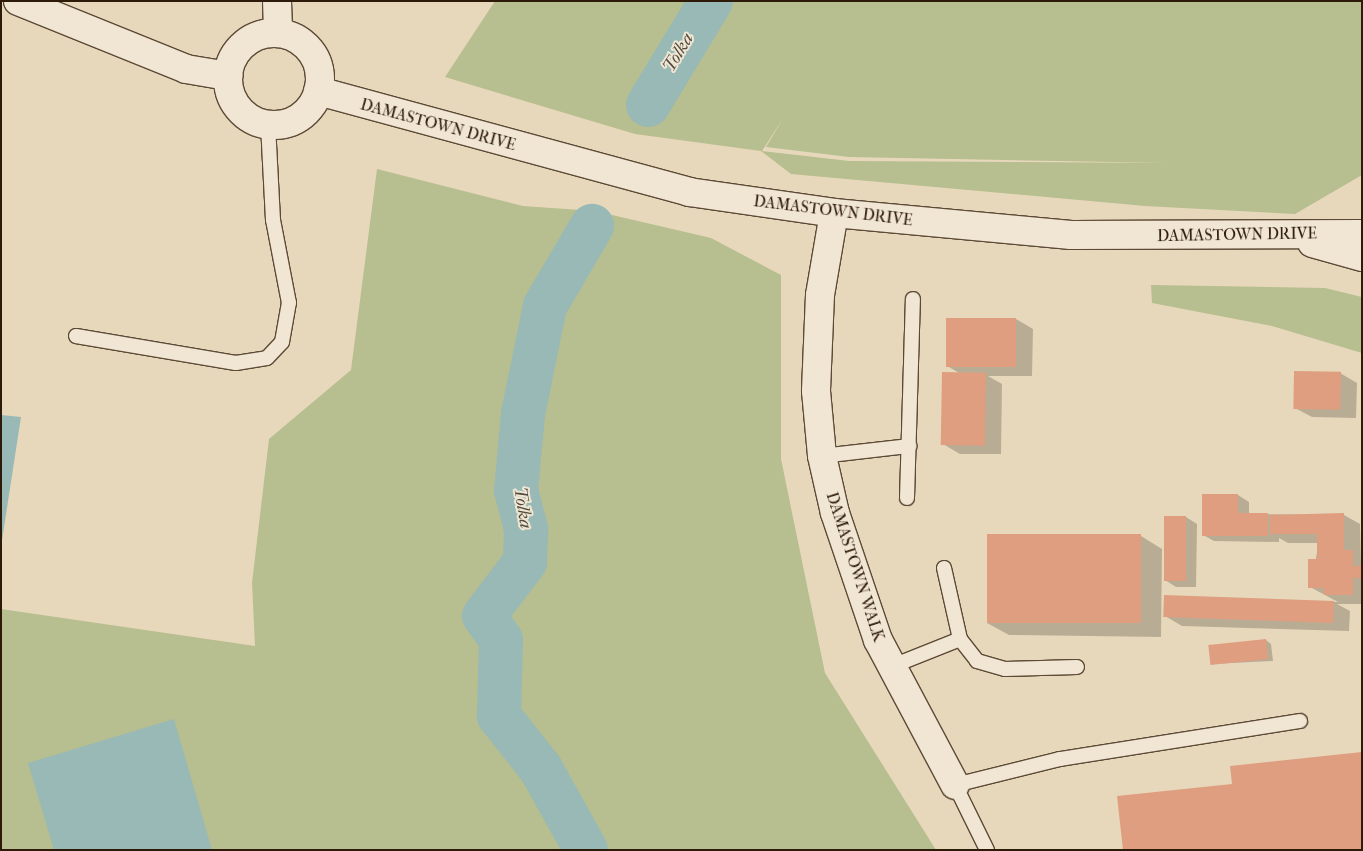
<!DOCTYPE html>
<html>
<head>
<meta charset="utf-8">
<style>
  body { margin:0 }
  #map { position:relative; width:1363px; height:851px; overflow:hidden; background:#e8d8bb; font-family:"IM FELL French Canon",serif }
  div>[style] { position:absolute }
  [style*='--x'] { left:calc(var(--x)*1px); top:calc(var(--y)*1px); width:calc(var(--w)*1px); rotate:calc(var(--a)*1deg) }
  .green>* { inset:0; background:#b7be8f }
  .water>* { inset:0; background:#98b9b6 }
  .shadow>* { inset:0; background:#0003 }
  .river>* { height:44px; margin:-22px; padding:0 22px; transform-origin:22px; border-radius:22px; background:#98b9b6 }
  .building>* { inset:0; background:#df9e80; transform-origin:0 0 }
  .roads { filter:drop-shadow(1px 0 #5c4a36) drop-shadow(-1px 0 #5c4a36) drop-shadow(0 1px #5c4a36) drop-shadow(0 -1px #5c4a36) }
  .service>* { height:14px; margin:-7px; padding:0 7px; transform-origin:7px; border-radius:7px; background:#f0e6d3 }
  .minor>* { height:28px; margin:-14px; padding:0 14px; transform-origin:14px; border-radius:14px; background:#f0e6d3 }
  .tertiary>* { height:28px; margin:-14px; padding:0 14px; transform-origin:14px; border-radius:14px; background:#f0e6d3 }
  .tertiary>.ring { margin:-14px; padding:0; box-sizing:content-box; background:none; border:28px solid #f0e6d3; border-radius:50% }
  span { translate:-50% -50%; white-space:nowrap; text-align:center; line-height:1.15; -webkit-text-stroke:4px #f0e6d3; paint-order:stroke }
  .street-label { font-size:16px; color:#2e1a09 }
  .water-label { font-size:18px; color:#4e4a3d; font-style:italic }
  .frame { position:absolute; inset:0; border:2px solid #2e1a09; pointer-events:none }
</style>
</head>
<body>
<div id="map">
  <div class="green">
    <div style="clip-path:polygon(evenodd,495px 1px,1362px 1px,1362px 175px,1295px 214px,1145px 206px,791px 174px,761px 151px,635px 134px,445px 77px,495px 1px,784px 117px,766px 147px,849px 157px,1168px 163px,849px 161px,762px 151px,784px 117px)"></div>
    <div style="clip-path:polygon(377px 169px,523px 206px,595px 211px,711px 238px,781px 275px,781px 459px,825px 673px,936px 850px,1px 850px,1px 609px,255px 646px,252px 583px,269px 439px,351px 370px)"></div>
    <div style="clip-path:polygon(1151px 285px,1325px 288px,1362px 297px,1362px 353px,1272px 326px,1152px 303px)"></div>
  </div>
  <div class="water">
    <div style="clip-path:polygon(1px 415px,21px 417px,1px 547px)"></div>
    <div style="clip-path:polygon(174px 719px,212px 850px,54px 850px,28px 763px)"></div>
  </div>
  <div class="shadow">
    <div style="clip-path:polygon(1016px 319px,1033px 329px,1032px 376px,988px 376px,1002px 384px,1001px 454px,960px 454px,943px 444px,961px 374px,947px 366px)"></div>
    <div style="clip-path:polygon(1340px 373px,1357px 383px,1356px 418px,1312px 417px,1295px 408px)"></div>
    <div style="clip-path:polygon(1203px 495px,1238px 495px,1249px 502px,1249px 514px,1344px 515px,1360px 524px,1362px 604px,1337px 604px,1350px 611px,1349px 631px,1182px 626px,1165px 616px,1165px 596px,1338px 602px,1310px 587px,1319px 543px,1288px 543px,1279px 538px,1279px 542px,1214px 541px,1203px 535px)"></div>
    <div style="clip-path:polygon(1186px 517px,1197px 524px,1196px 587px,1176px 587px,1165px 580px)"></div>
    <div style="clip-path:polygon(1141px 536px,1162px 549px,1161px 637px,1009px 635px,987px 623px)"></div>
    <div style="clip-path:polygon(1266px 640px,1271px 644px,1273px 661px,1212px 664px)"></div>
  </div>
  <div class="river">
    <div style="--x:648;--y:105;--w:122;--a:-58.8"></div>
    <div style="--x:586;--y:850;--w:93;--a:-119.1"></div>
    <div style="--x:541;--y:769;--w:68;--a:-128.4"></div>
    <div style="--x:499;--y:716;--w:76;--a:-88.5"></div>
    <div style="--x:501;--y:640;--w:29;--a:-125"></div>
    <div style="--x:484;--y:616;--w:68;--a:-52.8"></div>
    <div style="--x:525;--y:562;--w:33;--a:-88"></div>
    <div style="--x:526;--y:529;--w:40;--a:-104.4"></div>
    <div style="--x:516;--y:490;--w:76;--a:-84.7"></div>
    <div style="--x:523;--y:414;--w:110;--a:-78.5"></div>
    <div style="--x:545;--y:306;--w:93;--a:-59.6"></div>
  </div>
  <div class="building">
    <div style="left:946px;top:318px;width:70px;height:49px"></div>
    <div style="left:1294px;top:371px;width:47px;height:38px;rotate:1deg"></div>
    <div style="left:942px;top:372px;width:44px;height:73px;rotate:1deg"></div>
    <div style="clip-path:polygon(1202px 494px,1238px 494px,1238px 513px,1268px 513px,1268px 536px,1202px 536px)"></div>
    <div style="clip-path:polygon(1344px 513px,1344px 550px,1353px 550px,1353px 566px,1362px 566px,1361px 578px,1353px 578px,1353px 595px,1324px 595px,1324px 588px,1308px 588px,1308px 559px,1317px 559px,1317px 534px,1270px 534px,1270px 515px)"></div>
    <div style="left:1164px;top:516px;width:22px;height:65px"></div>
    <div style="left:987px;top:534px;width:154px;height:89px"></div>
    <div style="left:1164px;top:595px;width:170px;height:22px;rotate:2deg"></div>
    <div style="left:1266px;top:639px;width:20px;height:58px;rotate:84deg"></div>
    <div style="clip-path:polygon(1362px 752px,1362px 850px,1123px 850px,1117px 796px,1232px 784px,1230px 766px)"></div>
  </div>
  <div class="roads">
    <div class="service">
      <div style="--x:76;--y:336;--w:162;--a:9.6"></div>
      <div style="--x:236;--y:363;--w:31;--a:-9"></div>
      <div style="--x:267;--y:358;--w:22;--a:-47"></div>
      <div style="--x:282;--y:342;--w:40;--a:-80"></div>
      <div style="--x:289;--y:303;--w:85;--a:-100.9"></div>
      <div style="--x:273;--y:220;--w:96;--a:-93"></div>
      <div style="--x:822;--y:456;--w:88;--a:-6.6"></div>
      <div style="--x:907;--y:498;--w:199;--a:-88.3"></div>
      <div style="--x:944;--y:568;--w:73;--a:77.3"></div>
      <div style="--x:960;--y:639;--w:28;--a:52"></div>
      <div style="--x:977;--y:661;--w:29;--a:16"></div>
      <div style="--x:1005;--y:669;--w:72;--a:-1.6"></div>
      <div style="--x:890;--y:667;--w:75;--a:-21.8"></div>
      <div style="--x:987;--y:850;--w:72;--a:-116.2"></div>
      <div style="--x:955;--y:785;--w:108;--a:-13.9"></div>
      <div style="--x:1060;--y:759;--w:243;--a:-9"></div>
    </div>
    <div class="minor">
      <div style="--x:18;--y:1;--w:181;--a:22"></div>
      <div style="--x:186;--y:69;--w:43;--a:9.5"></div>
      <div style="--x:834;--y:213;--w:83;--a:99.7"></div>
      <div style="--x:820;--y:295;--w:96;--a:92.4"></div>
      <div style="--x:816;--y:391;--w:65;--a:84.7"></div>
      <div style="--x:822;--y:456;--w:58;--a:77.2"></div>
      <div style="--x:835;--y:513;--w:134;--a:71.3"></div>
      <div style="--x:878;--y:640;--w:164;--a:62"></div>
    </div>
    <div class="tertiary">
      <div style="--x:277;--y:1;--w:32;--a:88"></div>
      <div class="ring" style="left:228px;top:33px;width:64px;height:64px"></div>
      <div style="--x:318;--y:91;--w:385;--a:15.2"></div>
      <div style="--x:689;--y:192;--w:147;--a:8.2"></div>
      <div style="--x:834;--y:213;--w:238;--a:5.3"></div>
      <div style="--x:1071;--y:235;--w:291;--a:-0.2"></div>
      <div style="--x:1312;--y:243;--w:52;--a:15.6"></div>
    </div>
  </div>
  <div class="street-label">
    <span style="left:438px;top:125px;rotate:15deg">DAMASTOWN DRIVE</span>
    <span style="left:833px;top:211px;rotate:7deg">DAMASTOWN DRIVE</span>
    <span style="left:1237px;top:235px;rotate:-1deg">DAMASTOWN DRIVE</span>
    <span style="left:855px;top:567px;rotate:72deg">DAMASTOWN WALK</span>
  </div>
  <div class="water-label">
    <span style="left:679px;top:53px;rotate:-59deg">Tolka</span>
    <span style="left:522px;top:508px;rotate:81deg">Tolka</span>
  </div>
  <div class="frame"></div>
</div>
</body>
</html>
